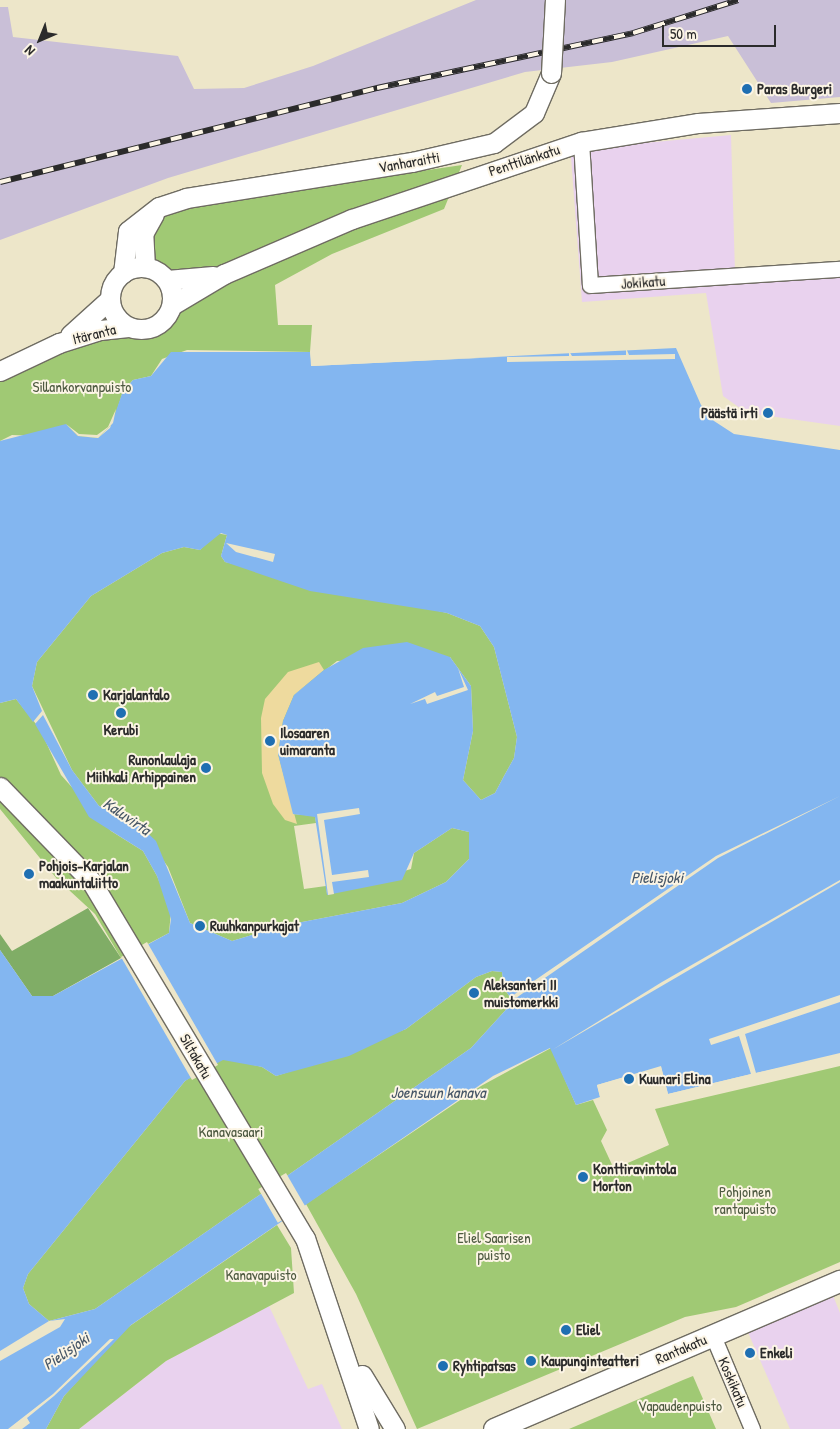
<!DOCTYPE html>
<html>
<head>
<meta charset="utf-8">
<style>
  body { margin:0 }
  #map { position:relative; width:840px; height:1429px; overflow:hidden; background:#ede6c9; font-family:"Patrick Hand",sans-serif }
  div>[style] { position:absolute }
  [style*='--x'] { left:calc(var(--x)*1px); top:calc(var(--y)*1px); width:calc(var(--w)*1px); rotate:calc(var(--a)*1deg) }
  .built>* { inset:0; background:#e9d2ee }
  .industrial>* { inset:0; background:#c9bfd7 }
  .green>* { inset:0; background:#a0c974 }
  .forest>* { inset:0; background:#80ad66 }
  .sand>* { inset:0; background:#eeda9e }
  .water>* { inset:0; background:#83b6f0 }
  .pier>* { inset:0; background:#ede6c9; transform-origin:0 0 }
  .roads { filter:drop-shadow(1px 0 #6f6c62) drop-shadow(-1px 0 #6f6c62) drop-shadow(0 1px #6f6c62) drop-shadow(0 -1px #6f6c62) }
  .minor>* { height:15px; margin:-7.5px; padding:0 7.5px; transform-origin:7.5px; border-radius:7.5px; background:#fff }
  .tertiary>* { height:19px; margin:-9.5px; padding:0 9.5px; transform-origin:9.5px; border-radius:9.5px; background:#fff }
  .tertiary>.ring { margin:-9.5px; padding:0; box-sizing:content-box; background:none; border:19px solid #fff; border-radius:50% }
  .secondary>* { height:21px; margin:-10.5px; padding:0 10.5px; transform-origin:10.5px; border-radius:10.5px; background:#fff }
  .rail>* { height:5.5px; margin-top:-2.75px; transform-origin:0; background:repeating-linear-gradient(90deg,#fcf5e5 0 11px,#2b2b2b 0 22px); box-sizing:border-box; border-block:1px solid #2b2b2b }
  .bridges { filter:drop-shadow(1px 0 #6f6c62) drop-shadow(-1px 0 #6f6c62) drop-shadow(0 1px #6f6c62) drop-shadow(0 -1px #6f6c62) }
  .tertiary-bridge>* { height:19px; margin:-9.5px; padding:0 9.5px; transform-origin:9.5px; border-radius:9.5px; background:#fff }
  .dots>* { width:14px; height:14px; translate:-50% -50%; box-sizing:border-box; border:2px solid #fcf5e5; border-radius:50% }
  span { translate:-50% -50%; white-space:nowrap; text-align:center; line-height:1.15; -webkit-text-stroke:4px #fcf5e5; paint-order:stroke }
  .poi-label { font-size:15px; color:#2b2b2b; font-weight:700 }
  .left { translate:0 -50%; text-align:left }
  .right { translate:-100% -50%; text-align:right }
  .street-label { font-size:15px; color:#2b2b2b }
  .park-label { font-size:15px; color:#4e5a41 }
  .water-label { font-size:16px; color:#455566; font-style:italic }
  .north { position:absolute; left:15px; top:15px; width:50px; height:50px; -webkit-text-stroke:4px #fcf5e5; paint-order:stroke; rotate:224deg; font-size:14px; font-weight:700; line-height:20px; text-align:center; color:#2b2b2b }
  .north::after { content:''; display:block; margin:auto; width:18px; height:22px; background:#2b2b2b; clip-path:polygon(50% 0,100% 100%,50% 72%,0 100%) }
  .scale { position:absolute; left:662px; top:25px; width:114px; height:22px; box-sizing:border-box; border:2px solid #2b2b2b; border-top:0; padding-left:6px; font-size:15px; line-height:18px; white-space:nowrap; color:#2b2b2b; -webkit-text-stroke:4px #fcf5e5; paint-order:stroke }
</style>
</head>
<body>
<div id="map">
  <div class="built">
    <div style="clip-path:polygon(731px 135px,735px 272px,840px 265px,840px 426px,747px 413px,723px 396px,706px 293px,582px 302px,571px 157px,611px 146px)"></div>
    <div style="clip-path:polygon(832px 1293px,840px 1313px,840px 1429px,790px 1429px,747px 1330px)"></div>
    <div style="clip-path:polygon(269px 1306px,308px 1389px,322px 1384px,342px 1429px,79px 1429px,166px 1361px)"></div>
  </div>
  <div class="industrial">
    <div style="clip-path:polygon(476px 0,840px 0,840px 97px,771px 103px,728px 36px,612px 62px,525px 72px,168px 178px,0 240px,0 7px,8px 7px,13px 37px,178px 56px,194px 89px,244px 88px,313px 66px)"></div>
  </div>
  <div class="green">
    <div style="clip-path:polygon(462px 165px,444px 209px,332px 254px,275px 285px,278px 325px,312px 325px,310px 352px,187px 350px,162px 359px,151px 376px,133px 380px,123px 391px,113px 423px,98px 438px,12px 435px,0 441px,0 378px,61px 349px,130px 331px,144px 333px,163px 325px,176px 306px,170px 278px,150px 261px,154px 227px,166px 213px,189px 205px)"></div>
    <div style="clip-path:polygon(216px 533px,227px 535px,221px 556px,225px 562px,447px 613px,480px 626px,494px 647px,517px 737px,514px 758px,504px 776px,495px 793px,481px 800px,463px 780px,473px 731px,471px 686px,450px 657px,337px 661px,294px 695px,293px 814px,315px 816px,316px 823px,294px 826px,304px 889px,326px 886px,327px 894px,411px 869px,414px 853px,452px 828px,469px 832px,469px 859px,446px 882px,402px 903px,281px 926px,232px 941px,190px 923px,168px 867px,137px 823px,99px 806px,72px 770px,32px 686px,37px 662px,91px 596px,162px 553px,184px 547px,200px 550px)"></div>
    <div style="clip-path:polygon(16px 699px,40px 729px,61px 775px,111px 831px,143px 851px,157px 876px,171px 911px,169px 933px,121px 958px,95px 914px,57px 879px,0 809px,0 703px)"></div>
    <div style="clip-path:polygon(492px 971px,502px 972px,504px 988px,513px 1002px,471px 1048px,95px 1309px,49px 1321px,29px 1304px,23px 1288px,28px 1274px,185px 1081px,220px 1057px,262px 1067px,276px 1076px,307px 1066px,406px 1029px,476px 977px)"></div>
    <div style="clip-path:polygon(551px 1048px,576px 1105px,593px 1100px,607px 1130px,601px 1141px,614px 1169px,669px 1145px,655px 1109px,840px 1066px,840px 1262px,736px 1307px,685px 1317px,417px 1429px,356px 1294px,306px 1204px,481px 1086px)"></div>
    <div style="clip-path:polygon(277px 1225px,291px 1248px,294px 1293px,166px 1361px,79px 1429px,46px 1429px,64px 1396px,121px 1332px)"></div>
    <div style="clip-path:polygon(693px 1376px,716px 1429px,569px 1429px,683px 1380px)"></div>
  </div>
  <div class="forest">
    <div style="clip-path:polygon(88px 908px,121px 958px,53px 996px,32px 996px,0 950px,0 934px,12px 951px)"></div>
  </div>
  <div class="sand">
    <div style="clip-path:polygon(319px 662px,324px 670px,294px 695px,283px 721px,278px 754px,297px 824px,285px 820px,273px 804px,262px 773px,261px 718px,265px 699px,288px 672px)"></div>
  </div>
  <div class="water">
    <div style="clip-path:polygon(evenodd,676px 348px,701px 405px,714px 421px,734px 434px,840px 450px,840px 1053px,668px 1094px,661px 1067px,597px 1085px,600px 1097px,576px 1105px,550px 1048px,493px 1076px,131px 1325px,64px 1396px,46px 1429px,0 1429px,0 950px,32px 996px,53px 996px,169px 933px,171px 919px,157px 876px,143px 851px,89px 817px,35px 724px,43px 715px,72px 770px,99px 806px,137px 823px,156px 841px,190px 923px,232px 941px,281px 926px,402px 903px,446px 882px,469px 859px,469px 832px,452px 828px,414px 853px,402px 880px,327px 895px,315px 817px,293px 814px,278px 754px,283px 721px,294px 695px,324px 670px,363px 648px,407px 642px,450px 657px,471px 686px,473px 731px,463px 780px,481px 800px,495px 793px,504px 776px,514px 758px,517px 737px,494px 647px,480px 626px,447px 613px,310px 591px,225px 562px,221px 556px,227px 535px,221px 533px,200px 550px,184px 547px,162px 553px,91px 596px,37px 662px,32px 686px,42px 711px,33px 722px,16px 699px,0 703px,0 441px,66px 424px,78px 436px,98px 438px,110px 428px,123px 391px,133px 380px,151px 376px,171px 352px,310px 352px,312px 366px,676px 348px,492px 971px,502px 972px,504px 988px,513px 1002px,471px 1048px,95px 1309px,49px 1321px,29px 1304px,23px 1288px,28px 1274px,185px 1081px,223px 1060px,262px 1067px,276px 1076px,349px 1056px,406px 1029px,476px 977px,492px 971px)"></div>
  </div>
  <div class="pier">
    <div style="clip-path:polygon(626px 348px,629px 355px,675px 354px,675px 359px,507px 362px,507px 357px,569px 356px,569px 351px,572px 356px,626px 355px)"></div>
    <div style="clip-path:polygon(310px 350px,314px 363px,501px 357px,311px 366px)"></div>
    <div style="clip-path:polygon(116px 409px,113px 423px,98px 438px,78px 436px,66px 424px,79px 434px,97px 435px,108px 427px)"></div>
    <div style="clip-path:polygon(226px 543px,275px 554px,273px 562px,236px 552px)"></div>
    <div style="clip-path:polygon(458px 668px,468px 690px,427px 704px,425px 699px,410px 704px,435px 692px,437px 696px,464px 687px)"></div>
    <div style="clip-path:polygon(840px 796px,718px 858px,516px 998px,512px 996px,716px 856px)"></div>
    <div style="clip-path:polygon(359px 808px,360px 814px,324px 820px,332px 875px,368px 870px,369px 877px,332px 882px,334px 894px,328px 895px,317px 814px)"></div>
    <div style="clip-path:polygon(840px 880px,840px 882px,552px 1050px,662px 982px)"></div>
    <div style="left:147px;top:942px;width:142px;height:30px;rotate:60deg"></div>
    <div style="clip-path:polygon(840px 995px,840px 1002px,745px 1034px,756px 1073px,840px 1055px,667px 1096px,659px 1069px,600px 1087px,600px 1097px,597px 1085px,661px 1066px,668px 1094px,751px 1074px,739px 1036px,711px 1045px,709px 1039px)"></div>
    <div style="left:286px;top:1173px;width:39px;height:32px;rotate:60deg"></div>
    <div style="clip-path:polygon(65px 1319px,60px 1327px,0 1361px,0 1351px,49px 1321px)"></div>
    <div style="clip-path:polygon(110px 1339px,114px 1339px,54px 1396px,27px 1418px,30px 1423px,22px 1429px,8px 1429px,53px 1394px)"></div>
  </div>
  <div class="roads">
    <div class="minor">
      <div style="--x:581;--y:142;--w:143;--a:86.4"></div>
      <div style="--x:590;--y:285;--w:251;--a:-3.7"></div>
      <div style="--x:713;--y:1336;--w:101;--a:67.2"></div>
    </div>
    <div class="tertiary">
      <div class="ring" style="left:110px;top:267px;width:43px;height:43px"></div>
      <div style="--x:145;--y:267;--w:33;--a:-93"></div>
      <div style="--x:143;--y:234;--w:23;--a:-61"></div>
      <div style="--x:123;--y:273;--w:42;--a:-83.2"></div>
      <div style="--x:128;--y:231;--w:39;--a:-38"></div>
      <div style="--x:159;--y:207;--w:28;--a:-18"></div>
      <div style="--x:186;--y:198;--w:229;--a:-9.1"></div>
      <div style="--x:412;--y:162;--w:84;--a:-13"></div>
      <div style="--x:494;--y:143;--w:50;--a:-36.9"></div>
      <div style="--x:534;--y:113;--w:43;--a:-67"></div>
      <div style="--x:167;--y:280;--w:46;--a:-5"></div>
      <div style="--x:172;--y:305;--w:61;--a:-30.8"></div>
      <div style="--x:224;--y:274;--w:139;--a:-23.3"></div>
      <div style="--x:352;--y:219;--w:242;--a:-18.6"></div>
      <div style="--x:581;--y:142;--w:119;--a:-9.2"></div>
      <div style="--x:698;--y:123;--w:142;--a:-4"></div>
      <div style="--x:70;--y:335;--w:54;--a:-42"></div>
      <div style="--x:0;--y:371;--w:65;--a:-25.4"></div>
      <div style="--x:59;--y:343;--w:43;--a:-17.6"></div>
      <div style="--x:100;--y:330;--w:28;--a:-6"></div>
      <div style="--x:0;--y:787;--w:131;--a:45.9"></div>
      <div style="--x:91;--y:881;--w:416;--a:59.1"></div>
      <div style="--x:305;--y:1238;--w:201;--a:71.5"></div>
      <div style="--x:362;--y:1375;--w:63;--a:58.6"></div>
    </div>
    <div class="secondary">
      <div style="--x:494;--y:1429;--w:376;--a:-23.2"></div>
    </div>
  </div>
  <div class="rail">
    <div style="--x:0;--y:182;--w:389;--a:-14"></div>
    <div style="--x:377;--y:88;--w:262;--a:-12.1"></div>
    <div style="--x:633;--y:33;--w:110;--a:-17.4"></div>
  </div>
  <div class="bridges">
    <div class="tertiary-bridge">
      <div style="--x:551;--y:73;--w:73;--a:-86.9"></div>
    </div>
  </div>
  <div class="dots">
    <div style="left:747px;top:89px;background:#1f6fb2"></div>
    <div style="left:768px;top:413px;background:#1f6fb2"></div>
    <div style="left:93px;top:695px;background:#1f6fb2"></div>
    <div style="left:121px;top:713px;background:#1f6fb2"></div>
    <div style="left:270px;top:741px;background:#1f6fb2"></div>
    <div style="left:206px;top:768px;background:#1f6fb2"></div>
    <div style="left:29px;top:874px;background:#1f6fb2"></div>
    <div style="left:200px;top:926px;background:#1f6fb2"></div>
    <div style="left:474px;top:993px;background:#1f6fb2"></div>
    <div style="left:629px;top:1079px;background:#1f6fb2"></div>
    <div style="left:583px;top:1177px;background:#1f6fb2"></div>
    <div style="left:566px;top:1330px;background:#1f6fb2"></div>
    <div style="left:750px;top:1353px;background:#1f6fb2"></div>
    <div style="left:531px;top:1361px;background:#1f6fb2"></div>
    <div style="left:443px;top:1366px;background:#1f6fb2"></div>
  </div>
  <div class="poi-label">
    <span class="left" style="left:757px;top:89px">Paras Burgeri</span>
    <span class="right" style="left:758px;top:413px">Päästä irti</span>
    <span class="left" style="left:103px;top:695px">Karjalantalo</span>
    <span style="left:121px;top:730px">Kerubi</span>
    <span class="left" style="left:280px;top:741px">Ilosaaren<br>uimaranta</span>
    <span class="right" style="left:196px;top:768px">Runonlaulaja<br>Miihkali Arhippainen</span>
    <span class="left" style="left:39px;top:874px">Pohjois-Karjalan<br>maakuntaliitto</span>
    <span class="left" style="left:210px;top:926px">Ruuhkanpurkajat</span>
    <span class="left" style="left:484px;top:993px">Aleksanteri II<br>muistomerkki</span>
    <span class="left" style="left:639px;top:1079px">Kuunari Elina</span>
    <span class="left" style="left:593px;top:1177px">Konttiravintola<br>Morton</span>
    <span class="left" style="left:576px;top:1330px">Eliel</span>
    <span class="left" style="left:760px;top:1353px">Enkeli</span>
    <span class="left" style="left:541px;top:1361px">Kaupunginteatteri</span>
    <span class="left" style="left:453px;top:1366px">Ryhtipatsas</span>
  </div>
  <div class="street-label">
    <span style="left:524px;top:160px;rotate:-18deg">Penttilänkatu</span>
    <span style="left:409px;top:162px;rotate:-10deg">Vanharaitti</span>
    <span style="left:643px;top:282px;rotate:-4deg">Jokikatu</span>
    <span style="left:94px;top:334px;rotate:-14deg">Itäranta</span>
    <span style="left:196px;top:1056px;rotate:60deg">Siltakatu</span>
    <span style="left:681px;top:1349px;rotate:-23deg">Rantakatu</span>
    <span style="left:733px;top:1382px;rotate:67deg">Koskikatu</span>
  </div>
  <div class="park-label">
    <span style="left:82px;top:387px">Sillankorvanpuisto</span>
    <span style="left:231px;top:1132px">Kanavasaari</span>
    <span style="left:745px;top:1200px">Pohjoinen<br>rantapuisto</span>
    <span style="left:494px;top:1246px">Eliel Saarisen<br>puisto</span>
    <span style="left:261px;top:1275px">Kanavapuisto</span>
    <span style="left:680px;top:1406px">Vapaudenpuisto</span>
  </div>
  <div class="water-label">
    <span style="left:127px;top:816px;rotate:34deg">Kaluvirta</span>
    <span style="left:657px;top:877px">Pielisjoki</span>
    <span style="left:438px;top:1092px">Joensuun kanava</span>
    <span style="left:66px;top:1351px;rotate:-35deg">Pielisjoki</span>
  </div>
  <div class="north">N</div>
  <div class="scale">50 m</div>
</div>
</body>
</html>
